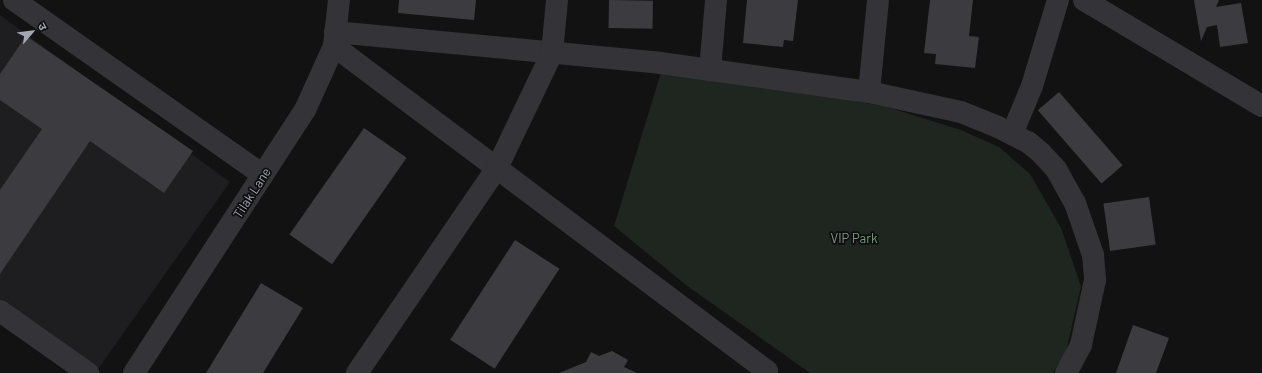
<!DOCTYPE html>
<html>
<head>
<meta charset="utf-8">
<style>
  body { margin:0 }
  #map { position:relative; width:1262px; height:373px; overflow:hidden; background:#121213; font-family:Barlow,"Noto Sans Devanagari",sans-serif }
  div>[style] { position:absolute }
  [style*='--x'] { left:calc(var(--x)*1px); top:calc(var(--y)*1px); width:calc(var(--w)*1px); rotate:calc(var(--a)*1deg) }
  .built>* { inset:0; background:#1e1e20 }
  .green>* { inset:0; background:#1e261f }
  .building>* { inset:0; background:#3c3c40; transform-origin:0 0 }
  .minor>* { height:22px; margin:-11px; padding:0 11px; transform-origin:11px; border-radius:11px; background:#333338 }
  span { translate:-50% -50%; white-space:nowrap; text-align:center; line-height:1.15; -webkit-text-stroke:3.5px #0d0d0e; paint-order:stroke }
  .street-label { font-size:13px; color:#a3a7b3 }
  .park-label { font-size:13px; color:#7b9e80 }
  .north { position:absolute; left:12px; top:12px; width:40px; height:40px; -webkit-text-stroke:3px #0d0d0e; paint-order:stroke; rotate:62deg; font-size:11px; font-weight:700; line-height:16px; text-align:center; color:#a3a7b3 }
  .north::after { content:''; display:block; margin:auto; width:14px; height:18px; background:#a3a7b3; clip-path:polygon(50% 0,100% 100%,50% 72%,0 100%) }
</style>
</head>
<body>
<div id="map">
  <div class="built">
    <div style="clip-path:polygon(0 15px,230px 182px,96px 372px,0 303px)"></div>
  </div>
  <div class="green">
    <div style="clip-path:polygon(662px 69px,734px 78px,887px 107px,961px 130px,999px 147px,1030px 174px,1061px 228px,1081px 286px,1066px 352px,1053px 373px,810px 373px,686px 285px,614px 226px)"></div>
  </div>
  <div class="building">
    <div style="clip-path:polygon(399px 0,476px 0,474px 20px,398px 13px)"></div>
    <div style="left:609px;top:0;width:44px;height:28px;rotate:1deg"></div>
    <div style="clip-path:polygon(747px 0,798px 0,793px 41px,784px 40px,783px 47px,743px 43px)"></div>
    <div style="clip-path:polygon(930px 0,973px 0,969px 36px,979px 37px,975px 68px,935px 64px,936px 54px,924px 53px)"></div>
    <div style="clip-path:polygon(1194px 0,1219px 0,1216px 7px,1241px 3px,1248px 43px,1220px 47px,1217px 25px,1207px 27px,1201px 41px)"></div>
    <div style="clip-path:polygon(26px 36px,193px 151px,164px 193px,90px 141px,0 274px,0 190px,42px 129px,0 100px,0 74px)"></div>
    <div style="left:1059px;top:92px;width:97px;height:28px;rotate:49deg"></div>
    <div style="left:364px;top:128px;width:52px;height:130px;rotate:35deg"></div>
    <div style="left:1149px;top:197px;width:48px;height:46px;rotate:82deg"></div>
    <div style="left:515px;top:240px;width:53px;height:119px;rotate:33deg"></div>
    <div style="clip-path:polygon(261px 283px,303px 308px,263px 373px,206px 373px)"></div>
    <div style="clip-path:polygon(1133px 325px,1169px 338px,1156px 373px,1116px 373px)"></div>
    <div style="clip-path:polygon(612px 351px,628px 360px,624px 367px,637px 373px,559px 373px,586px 362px,591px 352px,599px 356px)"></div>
  </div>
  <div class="minor">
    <div style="--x:14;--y:0;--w:304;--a:35.1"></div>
    <div style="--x:1084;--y:0;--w:207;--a:30.8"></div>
    <div style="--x:335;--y:32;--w:326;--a:5.4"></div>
    <div style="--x:660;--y:63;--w:211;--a:7.9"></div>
    <div style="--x:869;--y:92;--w:94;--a:12.3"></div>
    <div style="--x:961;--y:112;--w:40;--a:22"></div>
    <div style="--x:998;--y:127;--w:34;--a:27"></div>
    <div style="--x:1028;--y:142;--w:17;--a:40"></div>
    <div style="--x:1041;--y:153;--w:22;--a:47"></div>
    <div style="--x:1056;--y:169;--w:39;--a:61"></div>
    <div style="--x:1075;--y:203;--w:55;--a:70.9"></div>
    <div style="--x:1093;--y:255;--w:25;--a:85"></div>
    <div style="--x:1095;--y:280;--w:66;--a:102.2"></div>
    <div style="--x:1081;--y:345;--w:32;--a:118"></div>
    <div style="--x:334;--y:46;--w:541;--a:36.89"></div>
    <div style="--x:767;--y:371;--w:3;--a:135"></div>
    <div style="--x:710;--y:70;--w:70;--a:-85.1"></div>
    <div style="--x:869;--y:92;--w:92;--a:-84.4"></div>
    <div style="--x:1012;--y:134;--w:52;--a:-67.4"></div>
    <div style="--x:1032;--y:86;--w:90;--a:-73.2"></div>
    <div style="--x:0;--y:311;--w:108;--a:35.2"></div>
    <div style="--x:134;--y:373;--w:314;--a:-57"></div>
    <div style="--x:305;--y:110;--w:70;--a:-65.6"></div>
    <div style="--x:334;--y:46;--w:46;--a:-83.8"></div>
    <div style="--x:357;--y:373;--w:248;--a:-55.7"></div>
    <div style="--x:497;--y:168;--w:127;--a:-64.4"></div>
    <div style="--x:552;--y:53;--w:53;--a:-84.6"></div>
  </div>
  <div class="street-label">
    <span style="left:252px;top:193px;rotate:-57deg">Tilak Lane</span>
  </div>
  <div class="park-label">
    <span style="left:854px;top:238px">VIP Park</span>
  </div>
  <div class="north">उ</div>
</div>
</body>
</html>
